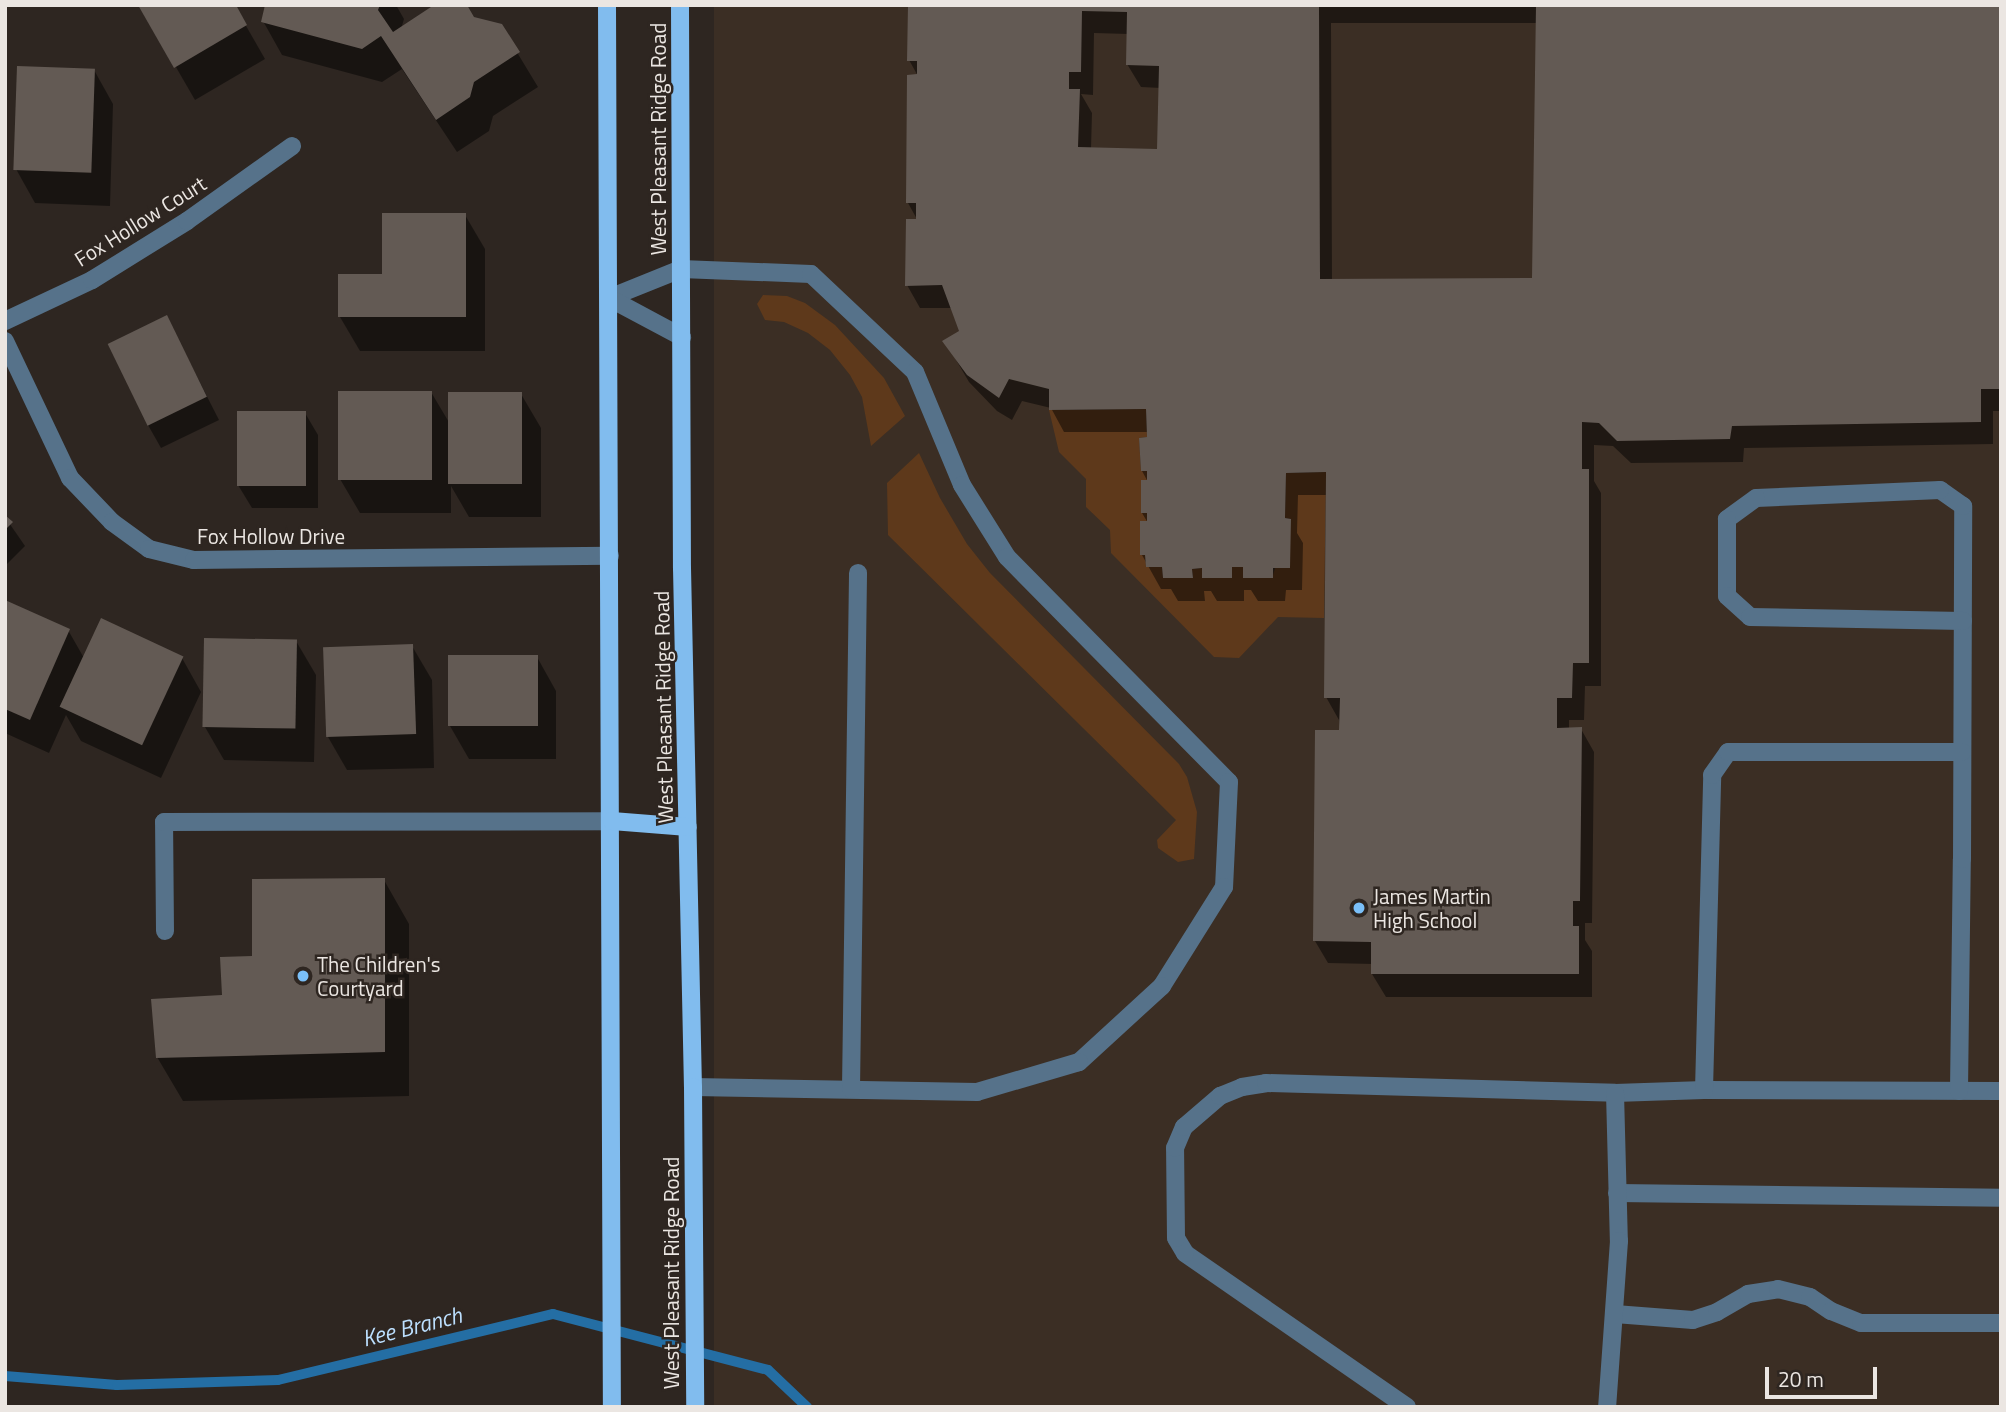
<!DOCTYPE html>
<html>
<head>
<meta charset="utf-8">
<style>
  body { margin:0 }
  #map { position:relative; width:2006px; height:1412px; overflow:hidden; background:#2e2621; font-family:"Titillium Web",sans-serif }
  div>[style] { position:absolute }
  [style*='--x'] { left:calc(var(--x)*1px); top:calc(var(--y)*1px); width:calc(var(--w)*1px); rotate:calc(var(--a)*1deg) }
  .built>* { inset:0; background:#3b2e24; transform-origin:0 0 }
  .green>* { inset:0; background:#5e391b }
  .shadow>* { inset:0; background:#0007 }
  .stream>* { height:10px; margin:-5px; padding:0 5px; transform-origin:5px; border-radius:5px; background:#246ea4 }
  .building>* { inset:0; background:#635a54; transform-origin:0 0 }
  .minor>* { height:18px; margin:-9px; padding:0 9px; transform-origin:9px; border-radius:9px; background:#56728a }
  .major>* { height:18px; margin:-9px; padding:0 9px; transform-origin:9px; border-radius:9px; background:#81bcee }
  .dots>* { width:19px; height:19px; translate:-50% -50%; box-sizing:border-box; border:4px solid #2e2621; border-radius:50% }
  span { translate:-50% -50%; white-space:nowrap; text-align:center; line-height:1.15; -webkit-text-stroke:5px #2e2621; paint-order:stroke }
  .street-label { font-size:21px; color:#ebe6e2 }
  .poi-label { font-size:21px; color:#ebe6e2 }
  .left { translate:0 -50%; text-align:left }
  .water-label { font-size:23px; color:#bcdffe; font-style:italic }
  .frame { position:absolute; inset:0; border:7px solid #ebe6e2; pointer-events:none }
  .scale { position:absolute; left:1765px; top:1367px; width:112px; height:32px; box-sizing:border-box; border:4px solid #ebe6e2; border-top:0; padding-left:9px; font-size:21px; line-height:24px; white-space:nowrap; color:#ebe6e2; -webkit-text-stroke:5px #2e2621; paint-order:stroke }
</style>
</head>
<body>
<div id="map">
  <div class="built">
    <div style="left:714px;top:5px;width:1287px;height:1402px"></div>
  </div>
  <div class="green">
    <div style="clip-path:polygon(763px 295px,787px 296px,805px 303px,835px 325px,884px 378px,905px 416px,871px 446px,862px 397px,850px 375px,830px 350px,808px 333px,784px 322px,765px 320px,757px 304px)"></div>
    <div style="clip-path:polygon(1146px 409px,1147px 437px,1139px 438px,1141px 471px,1147px 471px,1147px 480px,1141px 480px,1141px 513px,1147px 513px,1147px 521px,1140px 522px,1140px 555px,1145px 555px,1146px 567px,1162px 567px,1163px 578px,1193px 578px,1192px 569px,1202px 568px,1203px 578px,1232px 578px,1232px 567px,1243px 567px,1243px 578px,1272px 578px,1291px 519px,1285px 518px,1286px 473px,1326px 472px,1324px 618px,1278px 617px,1239px 658px,1214px 657px,1111px 553px,1110px 530px,1086px 507px,1086px 479px,1059px 452px,1049px 410px)"></div>
    <div style="clip-path:polygon(919px 453px,940px 498px,967px 544px,990px 573px,1179px 764px,1187px 777px,1197px 812px,1194px 859px,1178px 862px,1158px 848px,1157px 840px,1176px 820px,888px 535px,887px 483px)"></div>
  </div>
  <div class="shadow">
    <div style="clip-path:polygon(140px 5px,234px 5px,265px 59px,195px 100px)"></div>
    <div style="clip-path:polygon(267px 5px,396px 5px,404px 19px,401px 29px,473px 18px,501px 26px,538px 87px,493px 116px,489px 131px,457px 152px,402px 69px,382px 82px,282px 55px,263px 21px)"></div>
    <div style="clip-path:polygon(evenodd,910px 5px,2001px 5px,2001px 411px,1993px 411px,1993px 444px,1744px 448px,1743px 462px,1631px 463px,1613px 446px,1594px 445px,1594px 481px,1601px 493px,1601px 686px,1585px 686px,1584px 720px,1569px 720px,1569px 729px,1581px 729px,1594px 752px,1592px 923px,1585px 923px,1585px 940px,1592px 951px,1592px 997px,1386px 997px,1372px 974px,1373px 964px,1328px 963px,1315px 941px,1341px 732px,1339px 720px,1326px 697px,1327px 495px,1298px 495px,1297px 533px,1303px 543px,1302px 590px,1286px 590px,1285px 601px,1258px 601px,1251px 590px,1244px 590px,1244px 601px,1217px 601px,1211px 591px,1204px 591px,1205px 601px,1178px 601px,1171px 589px,1161px 589px,1142px 555px,1148px 523px,1142px 513px,1148px 482px,1142px 471px,1148px 432px,1064px 432px,1051px 408px,1022px 401px,1012px 420px,997px 411px,969px 382px,945px 341px,961px 332px,952px 308px,920px 308px,907px 285px,918px 221px,908px 203px,918px 76px,909px 60px,910px 5px,1331px 23px,1538px 23px,1534px 280px,1332px 281px,1331px 23px,910px 5px,1094px 33px,1128px 34px,1127px 64px,1141px 87px,1161px 88px,1159px 151px,1091px 149px,1092px 113px,1081px 94px,1093px 95px,1094px 33px)"></div>
    <div style="clip-path:polygon(94px 70px,113px 104px,110px 206px,35px 203px,16px 169px)"></div>
    <div style="clip-path:polygon(465px 215px,485px 249px,485px 351px,360px 351px,340px 317px,384px 275px)"></div>
    <div style="clip-path:polygon(167px 318px,219px 420px,161px 448px,148px 425px)"></div>
    <div style="clip-path:polygon(431px 392px,450px 424px,521px 394px,541px 428px,541px 517px,469px 517px,451px 486px,451px 513px,360px 513px,340px 479px)"></div>
    <div style="clip-path:polygon(305px 413px,318px 435px,318px 508px,252px 508px,238px 485px)"></div>
    <div style="clip-path:polygon(5px 517px,25px 546px,5px 566px)"></div>
    <div style="clip-path:polygon(5px 602px,68px 630px,84px 658px,182px 658px,201px 692px,161px 778px,81px 741px,66px 715px,49px 753px,5px 733px)"></div>
    <div style="clip-path:polygon(296px 641px,316px 675px,314px 762px,224px 760px,205px 727px)"></div>
    <div style="clip-path:polygon(412px 646px,432px 680px,434px 768px,347px 770px,328px 737px)"></div>
    <div style="clip-path:polygon(537px 657px,556px 691px,556px 759px,469px 759px,450px 726px)"></div>
    <div style="clip-path:polygon(384px 880px,409px 924px,409px 1096px,183px 1101px,157px 1057px,224px 997px,254px 958px)"></div>
  </div>
  <div class="stream">
    <div style="--x:5;--y:1376;--w:112;--a:4.6"></div>
    <div style="--x:117;--y:1385;--w:161;--a:-1.8"></div>
    <div style="--x:278;--y:1380;--w:283;--a:-13.5"></div>
    <div style="--x:553;--y:1314;--w:222;--a:14.6"></div>
    <div style="--x:768;--y:1370;--w:54;--a:43.5"></div>
  </div>
  <div class="building">
    <div style="clip-path:polygon(138px 5px,236px 5px,247px 25px,174px 68px)"></div>
    <div style="clip-path:polygon(265px 5px,380px 5px,378px 10px,393px 32px,434px 5px,467px 5px,474px 17px,502px 24px,520px 52px,474px 82px,470px 97px,436px 120px,381px 36px,362px 49px,261px 22px)"></div>
    <div style="clip-path:polygon(evenodd,908px 5px,1319px 5px,1320px 279px,1532px 278px,1536px 5px,2001px 5px,2001px 389px,1981px 389px,1981px 422px,1732px 426px,1730px 439px,1617px 441px,1599px 423px,1582px 422px,1582px 469px,1589px 469px,1589px 663px,1573px 663px,1572px 698px,1557px 698px,1557px 728px,1582px 727px,1580px 901px,1573px 901px,1573px 926px,1579px 926px,1579px 974px,1371px 974px,1371px 942px,1313px 941px,1315px 730px,1339px 730px,1340px 698px,1324px 698px,1326px 472px,1286px 473px,1285px 518px,1291px 519px,1290px 568px,1273px 568px,1273px 578px,1243px 578px,1243px 567px,1232px 567px,1232px 578px,1202px 578px,1202px 568px,1192px 569px,1193px 578px,1163px 578px,1162px 567px,1146px 567px,1145px 555px,1140px 555px,1140px 521px,1147px 521px,1147px 513px,1141px 513px,1141px 480px,1147px 480px,1147px 471px,1141px 471px,1139px 438px,1147px 437px,1146px 409px,1049px 410px,1049px 389px,1009px 379px,999px 398px,967px 375px,942px 341px,959px 331px,942px 285px,905px 286px,906px 219px,916px 219px,916px 203px,906px 203px,907px 75px,917px 74px,917px 61px,907px 61px,908px 5px,1082px 11px,1127px 12px,1126px 65px,1159px 66px,1157px 149px,1078px 147px,1080px 89px,1069px 89px,1069px 72px,1081px 72px,1082px 11px)"></div>
    <div style="left:17px;top:66px;width:78px;height:104px;rotate:2deg"></div>
    <div style="clip-path:polygon(382px 213px,466px 213px,466px 317px,338px 317px,338px 274px,382px 274px)"></div>
    <div style="left:167px;top:315px;width:91px;height:66px;rotate:64deg"></div>
    <div style="left:338px;top:391px;width:94px;height:89px"></div>
    <div style="left:448px;top:392px;width:74px;height:92px"></div>
    <div style="left:237px;top:411px;width:69px;height:75px"></div>
    <div style="clip-path:polygon(5px 515px,13px 522px,5px 530px)"></div>
    <div style="clip-path:polygon(5px 600px,70px 629px,30px 720px,5px 709px)"></div>
    <div style="left:101px;top:618px;width:91px;height:98px;rotate:25deg"></div>
    <div style="left:204px;top:638px;width:93px;height:89px;rotate:1deg"></div>
    <div style="left:413px;top:644px;width:90px;height:90px;rotate:88deg"></div>
    <div style="left:448px;top:655px;width:90px;height:71px"></div>
    <div style="clip-path:polygon(385px 878px,385px 1052px,156px 1058px,151px 999px,222px 995px,220px 957px,252px 956px,252px 879px)"></div>
  </div>
  <div class="minor">
    <div style="--x:609;--y:298;--w:78;--a:-21.9"></div>
    <div style="--x:681;--y:269;--w:130;--a:2.2"></div>
    <div style="--x:811;--y:274;--w:143;--a:43.3"></div>
    <div style="--x:915;--y:372;--w:122;--a:67.4"></div>
    <div style="--x:962;--y:485;--w:85;--a:58"></div>
    <div style="--x:1007;--y:557;--w:316;--a:45.4"></div>
    <div style="--x:1229;--y:782;--w:105;--a:92.7"></div>
    <div style="--x:1224;--y:887;--w:117;--a:122.1"></div>
    <div style="--x:1162;--y:986;--w:113;--a:137.5"></div>
    <div style="--x:1079;--y:1062;--w:106;--a:163.6"></div>
    <div style="--x:977;--y:1092;--w:284;--a:-179"></div>
    <div style="--x:609;--y:298;--w:83;--a:28.1"></div>
    <div style="--x:5;--y:321;--w:96;--a:-25.2"></div>
    <div style="--x:92;--y:280;--w:112;--a:-31.8"></div>
    <div style="--x:187;--y:221;--w:129;--a:-35.5"></div>
    <div style="--x:5;--y:341;--w:152;--a:64.6"></div>
    <div style="--x:70;--y:478;--w:61;--a:46.3"></div>
    <div style="--x:112;--y:522;--w:46;--a:36.1"></div>
    <div style="--x:149;--y:549;--w:46;--a:13.7"></div>
    <div style="--x:194;--y:560;--w:416;--a:-0.6"></div>
    <div style="--x:165;--y:931;--w:109;--a:-90.5"></div>
    <div style="--x:164;--y:822;--w:448;--a:-0.1"></div>
    <div style="--x:851;--y:1089;--w:516;--a:-89.22"></div>
    <div style="--x:1704;--y:1090;--w:297;--a:0.2"></div>
    <div style="--x:1959;--y:1091;--w:232;--a:-89.3"></div>
    <div style="--x:1962;--y:859;--w:353;--a:-89.8"></div>
    <div style="--x:1963;--y:506;--w:28;--a:-145"></div>
    <div style="--x:1940;--y:490;--w:184;--a:177.5"></div>
    <div style="--x:1756;--y:498;--w:36;--a:144"></div>
    <div style="--x:1727;--y:519;--w:77;--a:90"></div>
    <div style="--x:1727;--y:596;--w:31;--a:42"></div>
    <div style="--x:1750;--y:617;--w:213;--a:1.1"></div>
    <div style="--x:1615;--y:1093;--w:89;--a:-1.9"></div>
    <div style="--x:1704;--y:1090;--w:315;--a:-88.5"></div>
    <div style="--x:1712;--y:775;--w:28;--a:-55"></div>
    <div style="--x:1728;--y:752;--w:234;--a:0"></div>
    <div style="--x:1617;--y:1193;--w:384;--a:0.7"></div>
    <div style="--x:1615;--y:1314;--w:78;--a:4.4"></div>
    <div style="--x:1693;--y:1320;--w:25;--a:-18"></div>
    <div style="--x:1717;--y:1312;--w:36;--a:-30"></div>
    <div style="--x:1748;--y:1294;--w:30;--a:-9"></div>
    <div style="--x:1778;--y:1289;--w:33;--a:14"></div>
    <div style="--x:1810;--y:1297;--w:25;--a:34"></div>
    <div style="--x:1831;--y:1311;--w:32;--a:22"></div>
    <div style="--x:1861;--y:1323;--w:140;--a:0"></div>
    <div style="--x:1407;--y:1407;--w:270;--a:-145.3"></div>
    <div style="--x:1185;--y:1253;--w:17;--a:-121"></div>
    <div style="--x:1176;--y:1238;--w:90;--a:-90.6"></div>
    <div style="--x:1175;--y:1148;--w:23;--a:-67"></div>
    <div style="--x:1184;--y:1127;--w:48;--a:-40.7"></div>
    <div style="--x:1220;--y:1096;--w:24;--a:-22"></div>
    <div style="--x:1242;--y:1087;--w:24;--a:-9"></div>
    <div style="--x:1266;--y:1083;--w:349;--a:1.6"></div>
    <div style="--x:1615;--y:1093;--w:148;--a:88.5"></div>
    <div style="--x:1619;--y:1241;--w:166;--a:94.1"></div>
  </div>
  <div class="major">
    <div style="--x:607;--y:5;--w:1402;--a:89.8"></div>
    <div style="--x:680;--y:5;--w:563;--a:89.8"></div>
    <div style="--x:682;--y:568;--w:519;--a:88.79"></div>
    <div style="--x:693;--y:1087;--w:320;--a:89.6"></div>
    <div style="--x:612;--y:821;--w:76;--a:4.5"></div>
  </div>
  <div class="dots">
    <div style="left:1359px;top:908px;background:#7abff8"></div>
    <div style="left:303px;top:976px;background:#7abff8"></div>
  </div>
  <div class="street-label">
    <span style="left:658px;top:139px;rotate:-90deg">West Pleasant Ridge Road</span>
    <span style="left:140px;top:221px;rotate:-32deg">Fox Hollow Court</span>
    <span style="left:271px;top:536px">Fox Hollow Drive</span>
    <span style="left:663px;top:707px;rotate:-91deg">West Pleasant Ridge Road</span>
    <span style="left:671px;top:1273px;rotate:-90deg">West Pleasant Ridge Road</span>
  </div>
  <div class="poi-label">
    <span class="left" style="left:1373px;top:908px">James Martin<br>High School</span>
    <span class="left" style="left:317px;top:976px">The Children's<br>Courtyard</span>
  </div>
  <div class="water-label">
    <span style="left:412px;top:1327px;rotate:-14deg">Kee Branch</span>
  </div>
  <div class="frame"></div>
  <div class="scale">20 m</div>
</div>
</body>
</html>
